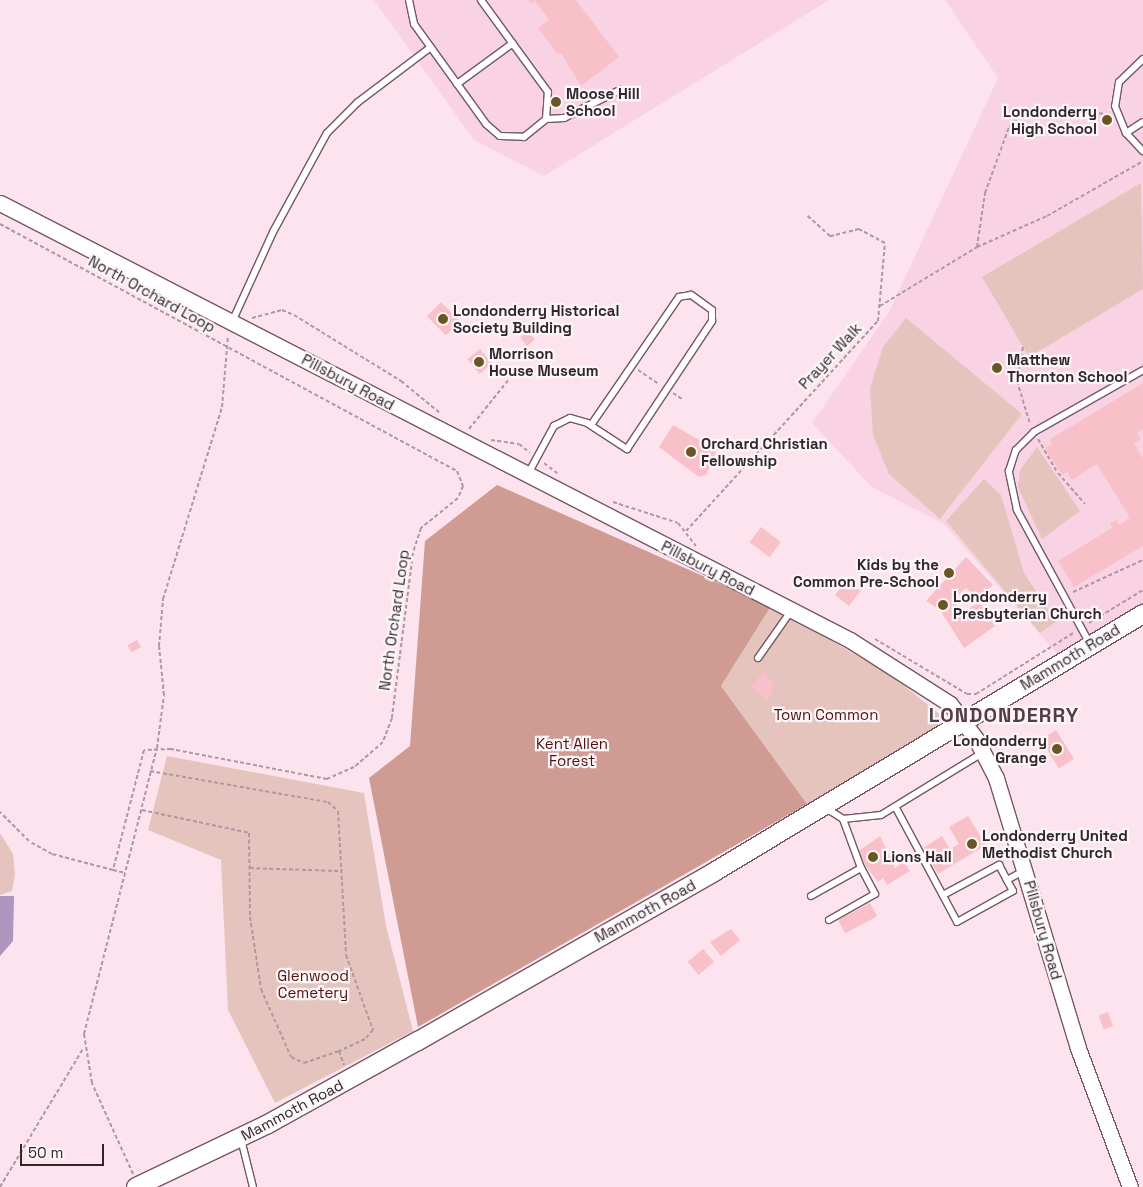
<!DOCTYPE html>
<html>
<head>
<meta charset="utf-8">
<style>
  body { margin:0 }
  #map { position:relative; width:1143px; height:1187px; overflow:hidden; background:#fce3ee; font-family:"Space Grotesk",sans-serif }
  div>[style] { position:absolute }
  [style*='--x'] { left:calc(var(--x)*1px); top:calc(var(--y)*1px); width:calc(var(--w)*1px); rotate:calc(var(--a)*1deg) }
  .built>* { inset:0; background:#f9d2e3 }
  .green>* { inset:0; background:#e5c4be }
  .forest>* { inset:0; background:#d09b93 }
  .water>* { inset:0; background:#ae96bf }
  .building>* { inset:0; background:#f8c0c8; transform-origin:0 0 }
  .path>* { height:2px; margin-top:-1px; transform-origin:0; background:repeating-linear-gradient(90deg,#ac99a1 0 4px,transparent 0 6.5px) }
  .roads { filter:drop-shadow(1px 0 #735864) drop-shadow(-1px 0 #735864) drop-shadow(0 1px #735864) drop-shadow(0 -1px #735864) }
  .service>* { height:6px; margin:-3px; padding:0 3px; transform-origin:3px; border-radius:3px; background:#fff }
  .tertiary>* { height:15px; margin:-7.5px; padding:0 7.5px; transform-origin:7.5px; border-radius:7.5px; background:#fff }
  .secondary>* { height:18px; margin:-9px; padding:0 9px; transform-origin:9px; border-radius:9px; background:#fff }
  .dots>* { width:14px; height:14px; translate:-50% -50%; box-sizing:border-box; border:2px solid #fcf6f8; border-radius:50% }
  span { translate:-50% -50%; white-space:nowrap; text-align:center; line-height:1.15; -webkit-text-stroke:4.5px #fcf6f8; paint-order:stroke }
  .poi-label { font-size:15px; color:#31262b; font-weight:700 }
  .left { translate:0 -50%; text-align:left }
  .right { translate:-100% -50%; text-align:right }
  .street-label { font-size:15px; color:#31262b }
  .park-label { font-size:15px; color:#4f0f0c }
  .district-label { font-size:20px; color:#543b47; font-weight:700; letter-spacing:1px }
  .scale { position:absolute; left:20px; top:1144px; width:84px; height:22px; box-sizing:border-box; border:2px solid #31262b; border-top:0; padding-left:6px; font-size:15px; line-height:18px; white-space:nowrap; color:#31262b; -webkit-text-stroke:4px #fcf6f8; paint-order:stroke }
</style>
</head>
<body>
<div id="map">
  <div class="built">
    <div style="clip-path:polygon(374px 0,829px 0,544px 176px,474px 140px)"></div>
    <div style="clip-path:polygon(945px 0,1143px 0,1143px 608px,1060px 657px,944px 524px,872px 487px,812px 423px,889px 312px,998px 78px)"></div>
  </div>
  <div class="green">
    <div style="clip-path:polygon(1141px 183px,1143px 289px,1029px 357px,982px 277px)"></div>
    <div style="clip-path:polygon(906px 318px,1022px 414px,940px 519px,889px 474px,873px 435px,870px 388px,883px 347px)"></div>
    <div style="clip-path:polygon(1037px 447px,1080px 511px,1042px 539px,1018px 487px,1020px 470px)"></div>
    <div style="clip-path:polygon(984px 479px,1001px 495px,1024px 573px,1056px 622px,1040px 633px,946px 521px)"></div>
    <div style="clip-path:polygon(771px 606px,891px 675px,948px 721px,807px 804px,721px 686px)"></div>
    <div style="clip-path:polygon(167px 756px,364px 793px,386px 926px,413px 1031px,275px 1103px,228px 1010px,221px 860px,148px 830px)"></div>
    <div style="clip-path:polygon(0 833px,13px 854px,15px 875px,12px 891px,0 895px)"></div>
  </div>
  <div class="forest">
    <div style="clip-path:polygon(497px 485px,771px 606px,721px 686px,807px 804px,418px 1027px,369px 778px,410px 746px,425px 541px)"></div>
  </div>
  <div class="water">
    <div style="clip-path:polygon(0 896px,14px 896px,13px 941px,0 956px)"></div>
  </div>
  <div class="building">
    <div style="clip-path:polygon(528px 0,576px 0,619px 57px,581px 86px,561px 53px,558px 55px,538px 28px,549px 20px,535px 1px,531px 4px)"></div>
    <div style="left:441px;top:302px;width:27px;height:20px;rotate:45deg"></div>
    <div style="left:528px;top:331px;width:11px;height:10px;rotate:52deg"></div>
    <div style="left:480px;top:349px;width:19px;height:16px;rotate:51deg"></div>
    <div style="clip-path:polygon(1143px 383px,1143px 429px,1137px 432px,1141px 439px,1134px 443px,1143px 458px,1143px 546px,1074px 587px,1058px 561px,1112px 528px,1110px 524px,1116px 520px,1119px 525px,1130px 518px,1097px 464px,1072px 480px,1067px 472px,1062px 475px,1045px 448px,1052px 444px,1049px 440px)"></div>
    <div style="clip-path:polygon(673px 425px,717px 450px,706px 475px,699px 477px,659px 447px)"></div>
    <div style="left:761px;top:527px;width:25px;height:19px;rotate:37deg"></div>
    <div style="clip-path:polygon(966px 557px,993px 585px,978px 600px,966px 588px,953px 599px,963px 613px,979px 602px,995px 626px,964px 648px,940px 610px,926px 601px)"></div>
    <div style="clip-path:polygon(844px 584px,861px 590px,849px 606px,835px 595px)"></div>
    <div style="left:137px;top:640px;width:8px;height:11px;rotate:60deg"></div>
    <div style="clip-path:polygon(765px 670px,774px 686px,768px 701px,751px 686px)"></div>
    <div style="left:1056px;top:730px;width:34px;height:18px;rotate:58deg"></div>
    <div style="clip-path:polygon(968px 816px,986px 845px,938px 874px,923px 848px,942px 836px,950px 849px,959px 844px,949px 827px)"></div>
    <div style="clip-path:polygon(880px 836px,895px 868px,904px 862px,910px 871px,887px 885px,883px 878px,878px 882px,856px 853px)"></div>
    <div style="left:870px;top:903px;width:15px;height:36px;rotate:62deg"></div>
    <div style="clip-path:polygon(731px 929px,740px 940px,721px 956px,710px 942px)"></div>
    <div style="left:703px;top:949px;width:17px;height:20px;rotate:50deg"></div>
    <div style="left:1108px;top:1012px;width:15px;height:10px;rotate:70deg"></div>
  </div>
  <div class="path">
    <div style="--x:0;--y:224;--w:519;--a:28.39"></div>
    <div style="--x:457;--y:471;--w:16;--a:68"></div>
    <div style="--x:463;--y:486;--w:13;--a:113"></div>
    <div style="--x:458;--y:498;--w:48;--a:141"></div>
    <div style="--x:421;--y:528;--w:26;--a:108"></div>
    <div style="--x:413;--y:553;--w:166;--a:97.3"></div>
    <div style="--x:392;--y:718;--w:26;--a:111"></div>
    <div style="--x:383;--y:742;--w:38;--a:139"></div>
    <div style="--x:354;--y:767;--w:30;--a:156"></div>
    <div style="--x:327;--y:779;--w:159;--a:-169.1"></div>
    <div style="--x:171;--y:749;--w:27;--a:178"></div>
    <div style="--x:144;--y:750;--w:124;--a:104.5"></div>
    <div style="--x:113;--y:870;--w:63;--a:-165.3"></div>
    <div style="--x:52;--y:854;--w:26;--a:-151"></div>
    <div style="--x:29;--y:841;--w:41;--a:-135"></div>
    <div style="--x:977;--y:247;--w:55;--a:-81.6"></div>
    <div style="--x:985;--y:193;--w:70;--a:-70"></div>
    <div style="--x:1009;--y:127;--w:26;--a:-43"></div>
    <div style="--x:1028;--y:109;--w:81;--a:3.5"></div>
    <div style="--x:880;--y:306;--w:114;--a:-31.3"></div>
    <div style="--x:977;--y:247;--w:77;--a:-23.9"></div>
    <div style="--x:1047;--y:216;--w:111;--a:-29.8"></div>
    <div style="--x:252;--y:318;--w:31;--a:-15"></div>
    <div style="--x:282;--y:310;--w:13;--a:23"></div>
    <div style="--x:294;--y:315;--w:126;--a:31.7"></div>
    <div style="--x:401;--y:381;--w:50;--a:39.4"></div>
    <div style="--x:1023;--y:347;--w:35;--a:100"></div>
    <div style="--x:1017;--y:381;--w:45;--a:73.2"></div>
    <div style="--x:638;--y:370;--w:25;--a:34"></div>
    <div style="--x:673;--y:393;--w:11;--a:34"></div>
    <div style="--x:469;--y:429;--w:64;--a:-51.3"></div>
    <div style="--x:1038;--y:439;--w:39;--a:60"></div>
    <div style="--x:1058;--y:473;--w:41;--a:48.9"></div>
    <div style="--x:491;--y:440;--w:28;--a:8"></div>
    <div style="--x:519;--y:444;--w:14;--a:39"></div>
    <div style="--x:544;--y:463;--w:18;--a:38"></div>
    <div style="--x:613;--y:502;--w:68;--a:17.9"></div>
    <div style="--x:678;--y:523;--w:29;--a:52"></div>
    <div style="--x:686;--y:531;--w:285;--a:-47.6"></div>
    <div style="--x:878;--y:321;--w:78;--a:-84.9"></div>
    <div style="--x:885;--y:243;--w:30;--a:-152"></div>
    <div style="--x:859;--y:229;--w:30;--a:166"></div>
    <div style="--x:830;--y:236;--w:31;--a:-138"></div>
    <div style="--x:1073;--y:592;--w:77;--a:-24.6"></div>
    <div style="--x:1089;--y:623;--w:63;--a:-31.4"></div>
    <div style="--x:875;--y:639;--w:107;--a:30.9"></div>
    <div style="--x:967;--y:694;--w:9;--a:0"></div>
    <div style="--x:976;--y:694;--w:117;--a:-32.1"></div>
    <div style="--x:150;--y:771;--w:181;--a:9.9"></div>
    <div style="--x:328;--y:802;--w:13;--a:42"></div>
    <div style="--x:338;--y:811;--w:144;--a:86.8"></div>
    <div style="--x:346;--y:955;--w:80;--a:70.2"></div>
    <div style="--x:373;--y:1030;--w:12;--a:132"></div>
    <div style="--x:365;--y:1039;--w:29;--a:155"></div>
    <div style="--x:142;--y:810;--w:109;--a:12.1"></div>
    <div style="--x:249;--y:833;--w:84;--a:89.3"></div>
    <div style="--x:250;--y:917;--w:73;--a:81.3"></div>
    <div style="--x:261;--y:989;--w:74;--a:66.2"></div>
    <div style="--x:291;--y:1057;--w:14;--a:25"></div>
    <div style="--x:304;--y:1063;--w:37;--a:-19"></div>
    <div style="--x:339;--y:1051;--w:15;--a:70"></div>
    <div style="--x:250;--y:868;--w:89;--a:1.9"></div>
    <div style="--x:113;--y:870;--w:13;--a:13"></div>
    <div style="--x:133;--y:1174;--w:100;--a:-114.3"></div>
    <div style="--x:92;--y:1083;--w:50;--a:-99.3"></div>
    <div style="--x:84;--y:1034;--w:295;--a:-75.7"></div>
    <div style="--x:157;--y:748;--w:53;--a:-82.5"></div>
    <div style="--x:164;--y:695;--w:49;--a:-95.8"></div>
    <div style="--x:159;--y:646;--w:47;--a:-85.1"></div>
    <div style="--x:163;--y:599;--w:201;--a:-72.9"></div>
    <div style="--x:222;--y:407;--w:71;--a:-85.2"></div>
    <div style="--x:0;--y:1187;--w:161;--a:-59"></div>
  </div>
  <div class="roads">
    <div class="service">
      <div style="--x:409;--y:0;--w:25;--a:78"></div>
      <div style="--x:414;--y:24;--w:123;--a:54.2"></div>
      <div style="--x:486;--y:124;--w:18;--a:41"></div>
      <div style="--x:500;--y:136;--w:24;--a:2"></div>
      <div style="--x:524;--y:137;--w:28;--a:-39"></div>
      <div style="--x:546;--y:119;--w:27;--a:-86"></div>
      <div style="--x:548;--y:92;--w:114;--a:-126.1"></div>
      <div style="--x:1143;--y:59;--w:33;--a:136"></div>
      <div style="--x:1119;--y:82;--w:24;--a:99"></div>
      <div style="--x:1115;--y:106;--w:29;--a:68"></div>
      <div style="--x:1126;--y:133;--w:25;--a:47"></div>
      <div style="--x:457;--y:84;--w:69;--a:-36.2"></div>
      <div style="--x:546;--y:119;--w:18;--a:-3"></div>
      <div style="--x:564;--y:118;--w:63;--a:-26.6"></div>
      <div style="--x:1126;--y:133;--w:20;--a:-33"></div>
      <div style="--x:232;--y:322;--w:99;--a:-65.5"></div>
      <div style="--x:273;--y:232;--w:113;--a:-61.4"></div>
      <div style="--x:327;--y:133;--w:44;--a:-45"></div>
      <div style="--x:358;--y:102;--w:91;--a:-37"></div>
      <div style="--x:528;--y:474;--w:55;--a:-61.6"></div>
      <div style="--x:554;--y:426;--w:18;--a:-27"></div>
      <div style="--x:570;--y:418;--w:18;--a:16"></div>
      <div style="--x:587;--y:423;--w:48;--a:33"></div>
      <div style="--x:627;--y:449;--w:154;--a:-56.4"></div>
      <div style="--x:712;--y:321;--w:11;--a:-90"></div>
      <div style="--x:712;--y:310;--w:26;--a:-144"></div>
      <div style="--x:691;--y:295;--w:12;--a:171"></div>
      <div style="--x:679;--y:297;--w:155;--a:124.5"></div>
      <div style="--x:1090;--y:644;--w:153;--a:-118.6"></div>
      <div style="--x:1017;--y:510;--w:40;--a:-102"></div>
      <div style="--x:1009;--y:471;--w:22;--a:-72"></div>
      <div style="--x:1016;--y:450;--w:25;--a:-45"></div>
      <div style="--x:1034;--y:432;--w:125;--a:-29.6"></div>
      <div style="--x:758;--y:658;--w:57;--a:-54.9"></div>
      <div style="--x:824;--y:807;--w:22;--a:32"></div>
      <div style="--x:843;--y:819;--w:38;--a:-6"></div>
      <div style="--x:881;--y:815;--w:119;--a:-31.5"></div>
      <div style="--x:896;--y:808;--w:129;--a:61.8"></div>
      <div style="--x:957;--y:922;--w:64;--a:-29"></div>
      <div style="--x:1013;--y:891;--w:13;--a:-119"></div>
      <div style="--x:1007;--y:880;--w:18;--a:-29"></div>
      <div style="--x:943;--y:895;--w:64;--a:-28.2"></div>
      <div style="--x:999;--y:865;--w:17;--a:62"></div>
      <div style="--x:811;--y:896;--w:57;--a:-29.2"></div>
      <div style="--x:861;--y:868;--w:52;--a:-110.2"></div>
      <div style="--x:829;--y:920;--w:53;--a:-29.5"></div>
      <div style="--x:875;--y:894;--w:30;--a:-118"></div>
      <div style="--x:241;--y:1139;--w:49;--a:76"></div>
    </div>
    <div class="tertiary">
      <div style="--x:0;--y:203;--w:956;--a:27.21"></div>
      <div style="--x:850;--y:640;--w:119;--a:32.6"></div>
      <div style="--x:950;--y:704;--w:44;--a:53.4"></div>
      <div style="--x:976;--y:739;--w:44;--a:62.9"></div>
      <div style="--x:996;--y:778;--w:282;--a:73.1"></div>
      <div style="--x:1078;--y:1048;--w:148;--a:69.5"></div>
    </div>
    <div class="secondary">
      <div style="--x:136;--y:1187;--w:146;--a:-25.5"></div>
      <div style="--x:268;--y:1124;--w:171;--a:-29"></div>
      <div style="--x:418;--y:1041;--w:341;--a:-29.7"></div>
      <div style="--x:714;--y:872;--w:501;--a:-31.02"></div>
    </div>
  </div>
  <div class="dots">
    <div style="left:556px;top:102px;background:#6a5524"></div>
    <div style="left:1107px;top:120px;background:#6a5524"></div>
    <div style="left:443px;top:319px;background:#6a5524"></div>
    <div style="left:479px;top:362px;background:#6a5524"></div>
    <div style="left:997px;top:368px;background:#6a5524"></div>
    <div style="left:691px;top:452px;background:#6a5524"></div>
    <div style="left:949px;top:573px;background:#6a5524"></div>
    <div style="left:943px;top:605px;background:#6a5524"></div>
    <div style="left:1057px;top:749px;background:#6a5524"></div>
    <div style="left:972px;top:844px;background:#6a5524"></div>
    <div style="left:873px;top:857px;background:#6a5524"></div>
  </div>
  <div class="poi-label">
    <span class="left" style="left:566px;top:102px">Moose Hill<br>School</span>
    <span class="right" style="left:1097px;top:120px">Londonderry<br>High School</span>
    <span class="left" style="left:453px;top:319px">Londonderry Historical<br>Society Building</span>
    <span class="left" style="left:489px;top:362px">Morrison<br>House Museum</span>
    <span class="left" style="left:1007px;top:368px">Matthew<br>Thornton School</span>
    <span class="left" style="left:701px;top:452px">Orchard Christian<br>Fellowship</span>
    <span class="right" style="left:939px;top:573px">Kids by the<br>Common Pre-School</span>
    <span class="left" style="left:953px;top:605px">Londonderry<br>Presbyterian Church</span>
    <span class="right" style="left:1047px;top:749px">Londonderry<br>Grange</span>
    <span class="left" style="left:982px;top:844px">Londonderry United<br>Methodist Church</span>
    <span class="left" style="left:883px;top:857px">Lions Hall</span>
  </div>
  <div class="street-label">
    <span style="left:152px;top:294px;rotate:29deg">North Orchard Loop</span>
    <span style="left:830px;top:356px;rotate:-47deg">Prayer Walk</span>
    <span style="left:348px;top:382px;rotate:28deg">Pillsbury Road</span>
    <span style="left:708px;top:568px;rotate:27deg">Pillsbury Road</span>
    <span style="left:394px;top:620px;rotate:-82deg">North Orchard Loop</span>
    <span style="left:1070px;top:657px;rotate:-31deg">Mammoth Road</span>
    <span style="left:645px;top:911px;rotate:-29deg">Mammoth Road</span>
    <span style="left:1043px;top:930px;rotate:74deg">Pillsbury Road</span>
    <span style="left:292px;top:1110px;rotate:-28deg">Mammoth Road</span>
  </div>
  <div class="park-label">
    <span style="left:826px;top:715px">Town Common</span>
    <span style="left:572px;top:752px">Kent Allen<br>Forest</span>
    <span style="left:313px;top:984px">Glenwood<br>Cemetery</span>
  </div>
  <div class="district-label">
    <span style="left:1004px;top:715px">LONDONDERRY</span>
  </div>
  <div class="scale">50 m</div>
</div>
</body>
</html>
